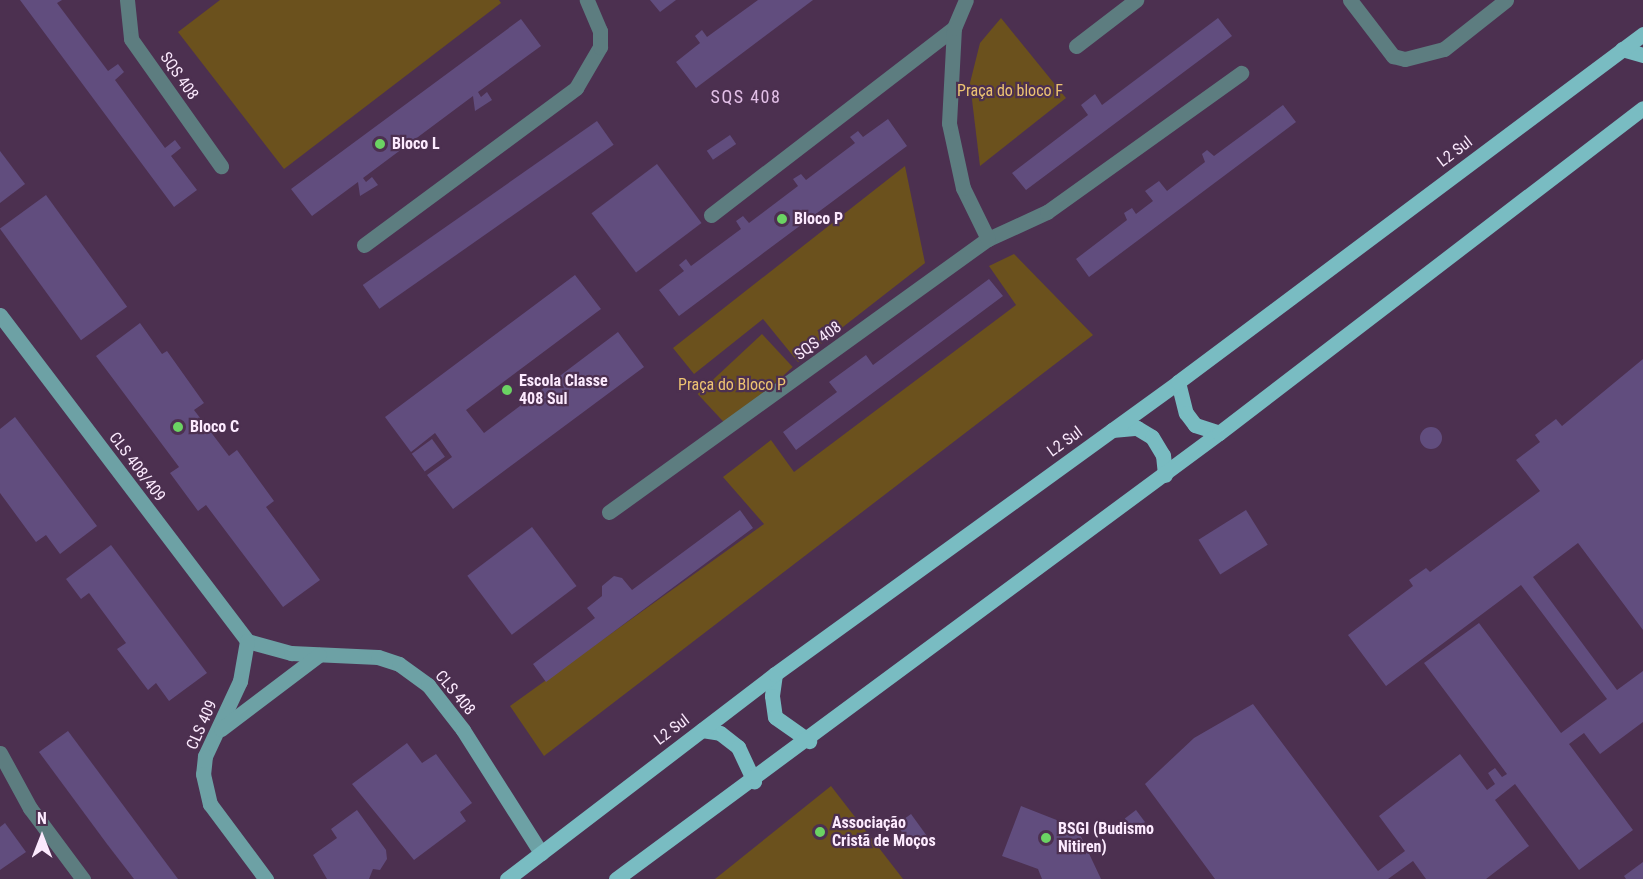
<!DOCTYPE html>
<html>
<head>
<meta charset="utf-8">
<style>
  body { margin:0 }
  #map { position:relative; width:1643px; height:879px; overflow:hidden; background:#4c3050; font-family:"Roboto Condensed",sans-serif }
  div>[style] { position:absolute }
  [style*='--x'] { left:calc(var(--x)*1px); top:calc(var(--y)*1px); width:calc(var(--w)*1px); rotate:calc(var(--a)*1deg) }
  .green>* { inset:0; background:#6b511d; transform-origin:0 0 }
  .building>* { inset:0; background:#614d7e; transform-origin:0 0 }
  .round { border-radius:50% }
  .street>* { height:15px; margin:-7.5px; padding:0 7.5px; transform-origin:7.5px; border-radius:7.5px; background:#5d7d80 }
  .secondary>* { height:15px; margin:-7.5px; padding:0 7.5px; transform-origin:7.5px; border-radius:7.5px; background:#6da1a5 }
  .primary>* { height:15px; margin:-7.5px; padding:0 7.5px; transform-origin:7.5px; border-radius:7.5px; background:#79bcc2 }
  .dots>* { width:16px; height:16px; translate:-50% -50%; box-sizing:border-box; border:3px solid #4c3050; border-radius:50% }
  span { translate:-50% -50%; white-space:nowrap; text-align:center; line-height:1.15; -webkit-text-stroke:4.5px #4c3050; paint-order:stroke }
  .street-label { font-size:16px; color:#fceafe }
  .park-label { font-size:16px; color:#edc372 }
  .poi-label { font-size:16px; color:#fceafe; font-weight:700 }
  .left { translate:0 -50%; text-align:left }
  .neighbourhood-label { font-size:18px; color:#e2bfe7; letter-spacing:1.5px }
  .north { position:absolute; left:12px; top:807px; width:60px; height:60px; -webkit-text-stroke:4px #4c3050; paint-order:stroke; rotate:0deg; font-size:16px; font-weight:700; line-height:24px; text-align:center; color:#fceafe }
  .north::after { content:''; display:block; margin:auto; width:21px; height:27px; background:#fceafe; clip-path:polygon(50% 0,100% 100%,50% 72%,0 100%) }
</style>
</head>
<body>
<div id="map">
  <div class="green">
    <div style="clip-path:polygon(220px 0,499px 0,501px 3px,284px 169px,178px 32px)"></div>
    <div style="clip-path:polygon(1001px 18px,1066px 98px,980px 166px,970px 83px,980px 43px)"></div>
    <div style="clip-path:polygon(905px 166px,925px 263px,798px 362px,763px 319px,694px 374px,673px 348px)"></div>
    <div style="clip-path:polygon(1014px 254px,1093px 335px,544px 756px,510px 706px,764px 524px,723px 477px,771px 440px,794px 472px,1016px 305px,989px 266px)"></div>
    <div style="left:762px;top:334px;width:45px;height:88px;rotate:47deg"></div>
    <div style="clip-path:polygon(831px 786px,903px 879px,715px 879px)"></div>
  </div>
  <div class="building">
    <div style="clip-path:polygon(20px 0,62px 0,57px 3px,108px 71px,118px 64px,124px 72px,115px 80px,165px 148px,175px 140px,181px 148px,171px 156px,197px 190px,174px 207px)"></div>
    <div style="clip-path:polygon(650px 0,676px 0,660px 12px)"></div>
    <div style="clip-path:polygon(758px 0,813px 0,696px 88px,676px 62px,700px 43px,695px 36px,702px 30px,707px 37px)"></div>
    <div style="clip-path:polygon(1218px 18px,1232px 36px,1026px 190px,1012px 173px,1088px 115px,1081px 105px,1095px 94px,1102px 105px)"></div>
    <div style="clip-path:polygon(521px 19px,541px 46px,478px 92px,481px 97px,487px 92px,492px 100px,475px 111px,473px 96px,363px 178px,366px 182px,372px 177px,378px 185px,360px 196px,358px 182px,312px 216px,291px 189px)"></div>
    <div style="clip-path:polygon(1283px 105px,1296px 122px,1089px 277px,1076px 259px,1127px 220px,1124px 213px,1132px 208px,1136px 214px,1153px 201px,1145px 191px,1159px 181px,1167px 191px,1205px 162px,1202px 154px,1207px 150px,1214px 156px)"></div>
    <div style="clip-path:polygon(888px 119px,907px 146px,679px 316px,659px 290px,684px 271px,679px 265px,686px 259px,691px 266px,741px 229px,736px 221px,743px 216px,749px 223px,798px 186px,793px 179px,801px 174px,806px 180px,855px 143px,850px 137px,858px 131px,863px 137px)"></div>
    <div style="left:597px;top:121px;width:29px;height:286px;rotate:55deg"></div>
    <div style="left:730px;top:135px;width:11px;height:28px;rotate:56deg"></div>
    <div style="clip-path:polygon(0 151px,25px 184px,0 203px)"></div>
    <div style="left:657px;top:164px;width:74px;height:82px;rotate:53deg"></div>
    <div style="left:46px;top:195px;width:138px;height:57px;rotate:54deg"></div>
    <div style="clip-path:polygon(575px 275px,601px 309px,466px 410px,484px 433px,618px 332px,644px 367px,453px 509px,427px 475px,452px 457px,435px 433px,411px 452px,385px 417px)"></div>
    <div style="clip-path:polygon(989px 279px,1003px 296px,796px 450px,783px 432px,837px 392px,829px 382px,866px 355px,873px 365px)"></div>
    <div style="clip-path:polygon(140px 323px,162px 354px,167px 351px,204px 403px,194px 410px,229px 456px,237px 450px,274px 501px,266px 507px,320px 580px,283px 607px,206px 505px,198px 511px,170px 473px,179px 467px,96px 356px)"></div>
    <div style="clip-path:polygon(1643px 359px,1643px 630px,1578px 543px,1533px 577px,1617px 690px,1643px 671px,1643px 722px,1600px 754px,1584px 733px,1569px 744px,1633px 830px,1579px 870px,1515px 784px,1495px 800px,1529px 846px,1486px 879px,1426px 879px,1413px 861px,1388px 879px,1215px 879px,1145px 784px,1194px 738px,1253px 704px,1378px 871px,1405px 851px,1379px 816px,1443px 767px,1460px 754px,1487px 790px,1495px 784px,1488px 773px,1495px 768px,1502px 777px,1507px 774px,1424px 663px,1479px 623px,1561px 733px,1607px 699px,1521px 585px,1386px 686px,1348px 635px,1413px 586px,1409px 580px,1426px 568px,1430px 572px,1540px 491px,1516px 460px,1540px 442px,1535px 435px,1556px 419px,1562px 426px)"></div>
    <div style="clip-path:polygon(15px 417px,97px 526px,60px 554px,46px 535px,36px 542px,0 493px,0 429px)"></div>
    <div class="round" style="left:1420px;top:427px;width:22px;height:22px"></div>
    <div style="left:432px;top:439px;width:22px;height:25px;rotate:54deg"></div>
    <div style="clip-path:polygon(740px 510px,753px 528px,546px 682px,533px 664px,595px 618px,587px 608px,602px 596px,602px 586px,614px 576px,622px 578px,632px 590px)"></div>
    <div style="left:1246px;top:510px;width:41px;height:56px;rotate:58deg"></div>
    <div style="left:532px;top:527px;width:74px;height:81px;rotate:53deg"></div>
    <div style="clip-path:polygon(111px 545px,207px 673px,169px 701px,156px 683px,148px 690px,117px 649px,126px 643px,89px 593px,81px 599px,66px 579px)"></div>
    <div style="clip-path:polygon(68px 731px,178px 879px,134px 879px,107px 844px,39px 752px)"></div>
    <div style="clip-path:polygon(407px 743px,422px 763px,436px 754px,472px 803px,460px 812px,466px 821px,414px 860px,352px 784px)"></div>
    <div style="clip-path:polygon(1021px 806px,1077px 828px,1101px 879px,1042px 879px,1038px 869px,1002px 856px)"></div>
    <div style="clip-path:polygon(357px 810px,386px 850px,387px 859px,380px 870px,373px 869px,369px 879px,327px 879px,313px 855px,337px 838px,331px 829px)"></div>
    <div style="left:1136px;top:810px;width:15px;height:14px;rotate:53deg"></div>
    <div style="left:911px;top:814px;width:32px;height:18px;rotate:54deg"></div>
    <div style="clip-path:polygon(5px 823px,26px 852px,0 870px,0 827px)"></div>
    <div style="clip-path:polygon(1643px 862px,1643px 879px,1626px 879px,1624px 876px)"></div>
  </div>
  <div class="street">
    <div style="--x:127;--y:0;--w:39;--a:84"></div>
    <div style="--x:131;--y:39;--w:156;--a:54.7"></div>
    <div style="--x:1350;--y:0;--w:71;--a:52.5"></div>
    <div style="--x:1393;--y:56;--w:12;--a:14"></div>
    <div style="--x:1405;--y:59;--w:40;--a:-14.4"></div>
    <div style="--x:1444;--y:49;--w:79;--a:-38.3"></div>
    <div style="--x:1076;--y:46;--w:76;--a:-37.5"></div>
    <div style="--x:711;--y:215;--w:307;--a:-37.6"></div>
    <div style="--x:988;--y:239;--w:65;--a:-24.6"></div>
    <div style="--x:1047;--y:212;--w:239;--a:-35.6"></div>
    <div style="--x:364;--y:245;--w:264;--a:-36.5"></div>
    <div style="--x:576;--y:88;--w:48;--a:-59.7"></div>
    <div style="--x:600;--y:47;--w:16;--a:-90"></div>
    <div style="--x:600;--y:31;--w:34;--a:-113"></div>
    <div style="--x:609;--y:512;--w:467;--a:-35.8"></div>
    <div style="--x:988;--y:239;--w:57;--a:-116.1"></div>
    <div style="--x:963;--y:188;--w:66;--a:-102.2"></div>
    <div style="--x:949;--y:123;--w:95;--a:-87"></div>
    <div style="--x:954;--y:28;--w:30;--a:-67"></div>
    <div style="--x:0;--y:753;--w:63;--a:61.4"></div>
    <div style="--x:30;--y:808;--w:89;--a:53.3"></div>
  </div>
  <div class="secondary">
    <div style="--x:0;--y:315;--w:409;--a:52.8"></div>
    <div style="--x:247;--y:641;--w:46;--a:15.3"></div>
    <div style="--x:291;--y:653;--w:87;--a:2.6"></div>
    <div style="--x:378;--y:657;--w:22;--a:18"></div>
    <div style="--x:399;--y:664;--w:36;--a:36"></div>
    <div style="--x:428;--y:685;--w:57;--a:52.1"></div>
    <div style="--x:463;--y:730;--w:146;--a:57.6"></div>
    <div style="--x:247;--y:641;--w:41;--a:99.9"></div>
    <div style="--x:240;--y:681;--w:83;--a:115"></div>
    <div style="--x:205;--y:756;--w:18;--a:96"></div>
    <div style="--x:203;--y:774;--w:31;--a:77"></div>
    <div style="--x:210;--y:804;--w:94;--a:53.3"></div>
    <div style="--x:221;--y:729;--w:123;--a:-37.1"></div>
  </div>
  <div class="primary">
    <div style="--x:1622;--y:49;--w:22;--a:16"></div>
    <div style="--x:1178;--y:382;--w:32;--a:76"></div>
    <div style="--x:1186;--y:413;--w:15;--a:53"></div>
    <div style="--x:1195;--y:425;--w:25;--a:18"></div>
    <div style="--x:1112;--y:430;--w:25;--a:-5"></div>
    <div style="--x:1137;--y:428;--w:17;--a:31"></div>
    <div style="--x:1152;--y:437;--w:21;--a:59"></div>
    <div style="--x:1163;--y:455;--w:20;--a:84"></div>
    <div style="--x:775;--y:674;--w:22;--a:98"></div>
    <div style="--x:772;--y:696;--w:21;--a:82"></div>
    <div style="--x:775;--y:717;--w:42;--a:35.2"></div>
    <div style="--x:702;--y:730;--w:18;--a:9"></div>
    <div style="--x:720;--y:733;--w:23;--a:38"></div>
    <div style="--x:738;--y:747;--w:38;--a:65"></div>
    <div style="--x:507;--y:879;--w:337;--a:-37.4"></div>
    <div style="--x:775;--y:674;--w:498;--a:-35.9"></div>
    <div style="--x:1178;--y:382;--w:581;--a:-36.81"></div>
    <div style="--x:616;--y:879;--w:750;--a:-36.49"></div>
    <div style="--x:1219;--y:433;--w:534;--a:-37.47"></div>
  </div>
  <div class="dots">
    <div style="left:380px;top:144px;background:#6bd363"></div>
    <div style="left:782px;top:219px;background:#6bd363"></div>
    <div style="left:507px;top:390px;background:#6bd363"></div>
    <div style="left:178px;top:427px;background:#6bd363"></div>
    <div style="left:820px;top:832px;background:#6bd363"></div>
    <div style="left:1046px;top:838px;background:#6bd363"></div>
  </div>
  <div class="street-label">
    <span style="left:179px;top:76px;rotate:55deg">SQS 408</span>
    <span style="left:1455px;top:152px;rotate:-37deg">L2 Sul</span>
    <span style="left:818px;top:341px;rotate:-36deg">SQS 408</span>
    <span style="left:1065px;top:442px;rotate:-36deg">L2 Sul</span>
    <span style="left:137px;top:467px;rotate:53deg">CLS 408/409</span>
    <span style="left:455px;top:693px;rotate:50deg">CLS 408</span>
    <span style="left:202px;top:725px;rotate:-66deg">CLS 409</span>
    <span style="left:672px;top:730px;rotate:-37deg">L2 Sul</span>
  </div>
  <div class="park-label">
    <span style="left:1010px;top:91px">Praça do bloco F</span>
    <span style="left:732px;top:385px">Praça do Bloco P</span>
  </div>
  <div class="poi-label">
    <span class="left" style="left:392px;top:144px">Bloco L</span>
    <span class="left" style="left:794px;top:219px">Bloco P</span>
    <span class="left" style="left:519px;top:390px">Escola Classe<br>408 Sul</span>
    <span class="left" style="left:190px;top:427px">Bloco C</span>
    <span class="left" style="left:832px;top:832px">Associação<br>Cristã de Moços</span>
    <span class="left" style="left:1058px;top:838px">BSGI (Budismo<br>Nitiren)</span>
  </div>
  <div class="neighbourhood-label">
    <span style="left:746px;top:97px">SQS 408</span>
  </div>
  <div class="north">N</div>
</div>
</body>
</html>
